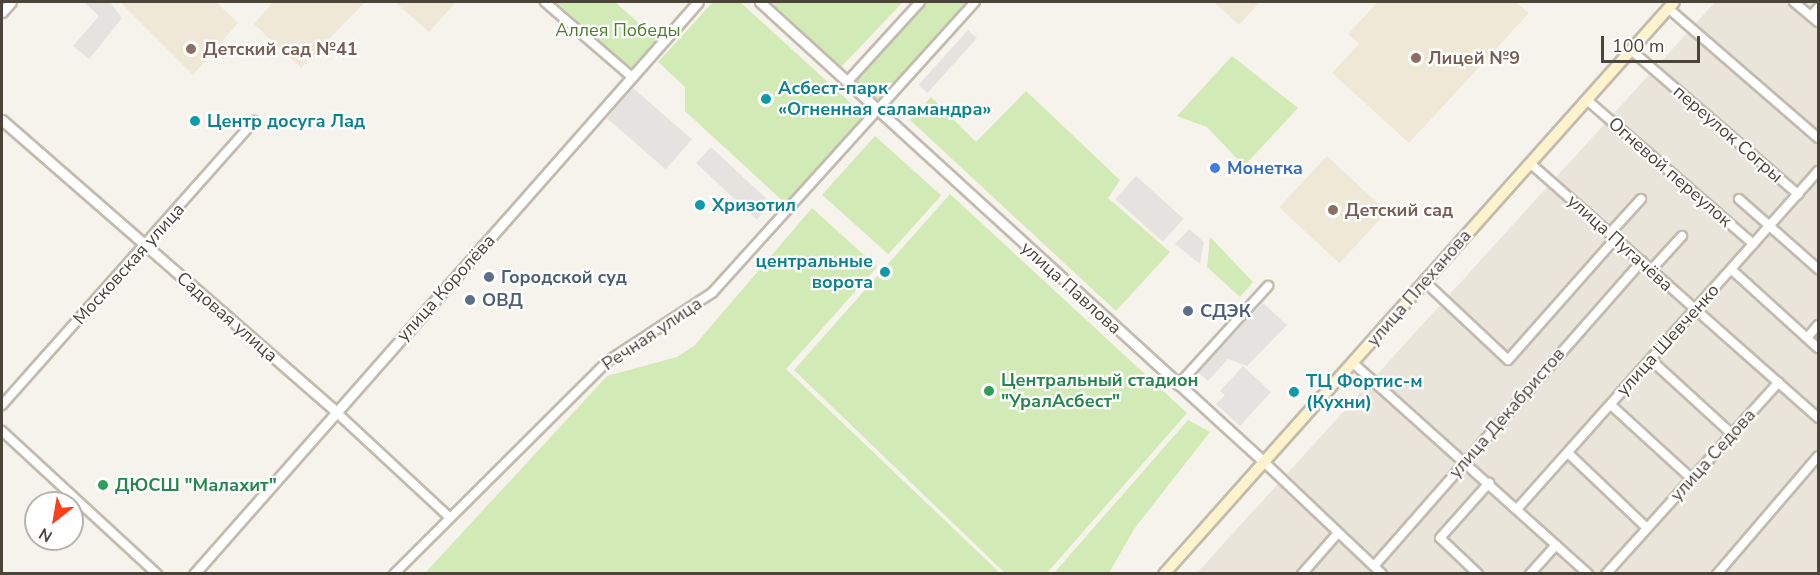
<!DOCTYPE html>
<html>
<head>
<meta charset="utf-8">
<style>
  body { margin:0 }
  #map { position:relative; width:1820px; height:575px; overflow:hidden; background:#f6f3ec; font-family:"Nunito Sans",sans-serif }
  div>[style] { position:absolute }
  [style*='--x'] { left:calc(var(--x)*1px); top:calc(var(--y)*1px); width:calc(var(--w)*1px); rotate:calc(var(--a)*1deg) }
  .residential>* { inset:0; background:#eae5da }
  .education>* { inset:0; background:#efe8d6; transform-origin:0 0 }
  .green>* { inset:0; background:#d2eab5; transform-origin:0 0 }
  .parking>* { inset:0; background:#e5e3e0; transform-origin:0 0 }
  .roads { filter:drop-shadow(2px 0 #c2bbae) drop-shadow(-2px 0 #c2bbae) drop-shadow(0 2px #c2bbae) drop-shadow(0 -2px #c2bbae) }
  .minor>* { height:8px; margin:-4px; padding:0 4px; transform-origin:4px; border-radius:4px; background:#fff }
  .tertiary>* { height:9px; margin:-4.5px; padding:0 4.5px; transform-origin:4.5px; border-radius:4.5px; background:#fff }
  .secondary>* { height:10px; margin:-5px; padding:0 5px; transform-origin:5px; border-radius:5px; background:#fff3cd }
  .dots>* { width:16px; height:16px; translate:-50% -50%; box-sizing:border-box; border:3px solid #fff; border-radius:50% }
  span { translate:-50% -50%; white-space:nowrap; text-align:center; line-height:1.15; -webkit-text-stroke:4.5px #fff; paint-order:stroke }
  .park-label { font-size:18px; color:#4a7f2a }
  .education-label { font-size:18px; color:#785e54; font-weight:700 }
  .left { translate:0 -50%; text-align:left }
  .culture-label { font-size:18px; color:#0d838f; font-weight:700 }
  .right { translate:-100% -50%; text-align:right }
  .street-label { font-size:18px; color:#4b4439 }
  .shop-label { font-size:18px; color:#366cbe; font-weight:700 }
  .service-label { font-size:18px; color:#4e5e75; font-weight:700 }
  .leisure-label { font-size:18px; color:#27864d; font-weight:700 }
  .frame { position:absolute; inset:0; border:3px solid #4b4439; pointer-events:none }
  .north { position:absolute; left:24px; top:491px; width:60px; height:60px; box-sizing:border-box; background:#fff; border:2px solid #b7b4b0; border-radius:50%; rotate:211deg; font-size:16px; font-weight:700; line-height:24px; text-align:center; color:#4b4439 }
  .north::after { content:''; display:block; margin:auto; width:21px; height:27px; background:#fc3f1d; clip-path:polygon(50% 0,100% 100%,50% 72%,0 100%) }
  .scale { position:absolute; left:1601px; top:36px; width:99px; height:27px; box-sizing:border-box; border:3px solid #4b4439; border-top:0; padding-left:8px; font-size:18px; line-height:21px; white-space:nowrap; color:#4b4439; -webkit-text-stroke:4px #fff; paint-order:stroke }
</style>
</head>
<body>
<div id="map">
  <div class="residential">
    <div style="clip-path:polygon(1715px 2px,1818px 2px,1818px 573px,1196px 574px)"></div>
  </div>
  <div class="education">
    <div style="clip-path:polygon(120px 2px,216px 2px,238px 23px,193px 75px)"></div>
    <div style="clip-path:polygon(273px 2px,365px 2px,301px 68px,254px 24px)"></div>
    <div style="clip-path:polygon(395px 2px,456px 2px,429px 32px)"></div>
    <div style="clip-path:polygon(1214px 2px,1260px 2px,1239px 25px)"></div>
    <div style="clip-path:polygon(1378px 2px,1516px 2px,1529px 13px,1409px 143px,1332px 73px,1359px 44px,1348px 34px)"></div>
    <div style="left:1327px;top:156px;width:82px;height:70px;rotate:43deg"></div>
  </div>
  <div class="green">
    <div style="clip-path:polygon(556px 2px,615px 2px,658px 40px,632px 69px)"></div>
    <div style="clip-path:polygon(713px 2px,740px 2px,866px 117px,786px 204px,685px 111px,685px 87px,658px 62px)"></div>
    <div style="clip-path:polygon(771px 2px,903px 2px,841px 67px)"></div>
    <div style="clip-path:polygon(925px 2px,966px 2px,880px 98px,871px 100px,856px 88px,858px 77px)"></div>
    <div style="clip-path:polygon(1232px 56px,1298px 108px,1244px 166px,1207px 127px,1177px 116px)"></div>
    <div style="clip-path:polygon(1026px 91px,1120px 180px,1108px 198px,1170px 252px,1116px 311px,910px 120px,931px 97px,976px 142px)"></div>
    <div style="left:875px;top:136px;width:89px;height:79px;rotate:42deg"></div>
    <div style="clip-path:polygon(950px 194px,1187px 413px,1047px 573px,1005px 573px,794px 370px)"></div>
    <div style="clip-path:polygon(812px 208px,877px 267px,786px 369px,1000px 573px,425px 573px,607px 376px,677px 357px,694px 346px)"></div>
    <div style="clip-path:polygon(1210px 237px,1253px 282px,1240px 297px,1207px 267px)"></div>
    <div style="clip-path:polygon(1188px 420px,1210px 432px,1134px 529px,1109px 573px,1054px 573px)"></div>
  </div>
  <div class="parking">
    <div style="clip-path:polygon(84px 2px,110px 2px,122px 18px,89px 59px,73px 46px,99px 16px)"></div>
    <div style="left:968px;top:30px;width:12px;height:74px;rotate:42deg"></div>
    <div style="left:633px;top:88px;width:78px;height:40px;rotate:41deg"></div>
    <div style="left:711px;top:147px;width:83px;height:22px;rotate:43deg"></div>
    <div style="left:1136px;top:176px;width:64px;height:31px;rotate:42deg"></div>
    <div style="clip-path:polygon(1189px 229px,1204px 242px,1200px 264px,1175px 244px)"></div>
    <div style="clip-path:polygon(1263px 303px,1287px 325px,1247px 366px,1228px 359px,1208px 381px,1198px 372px)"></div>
    <div style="clip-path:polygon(1243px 366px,1271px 392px,1240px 426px,1216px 404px,1225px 395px,1220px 391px)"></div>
  </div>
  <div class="roads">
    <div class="minor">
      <div style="--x:545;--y:2;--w:115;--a:40.8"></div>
      <div style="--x:1794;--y:2;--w:31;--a:40"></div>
      <div style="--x:1668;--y:8;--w:198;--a:40.9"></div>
      <div style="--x:1811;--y:16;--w:11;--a:-49"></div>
      <div style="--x:1631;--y:50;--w:221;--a:40.8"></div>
      <div style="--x:847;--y:82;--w:108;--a:-47.6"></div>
      <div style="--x:1587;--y:100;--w:220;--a:40.9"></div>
      <div style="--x:1530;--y:163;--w:385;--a:41.5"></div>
      <div style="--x:1739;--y:199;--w:106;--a:41.5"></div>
      <div style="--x:1610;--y:233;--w:46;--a:-47.6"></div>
      <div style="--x:1651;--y:270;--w:46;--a:-47.6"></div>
      <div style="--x:1732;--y:270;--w:116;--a:42.2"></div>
      <div style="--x:1424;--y:281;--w:115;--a:43.2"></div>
      <div style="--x:1508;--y:360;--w:163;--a:-48.5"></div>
      <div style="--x:1807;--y:338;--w:17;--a:-50"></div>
      <div style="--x:1651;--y:360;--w:110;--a:42.4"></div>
      <div style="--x:1353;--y:363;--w:316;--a:41.9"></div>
      <div style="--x:1178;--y:385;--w:134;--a:-47.7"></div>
      <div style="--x:2;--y:405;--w:380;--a:-48.4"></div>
      <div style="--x:1611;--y:405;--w:110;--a:42.4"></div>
      <div style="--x:335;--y:411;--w:156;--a:42.9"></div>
      <div style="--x:2;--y:431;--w:211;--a:42.7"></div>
      <div style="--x:1568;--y:453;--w:109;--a:43.5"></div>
      <div style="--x:1263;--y:461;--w:164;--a:43.5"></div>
      <div style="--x:1517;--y:509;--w:453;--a:-48.3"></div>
      <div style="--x:1374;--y:566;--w:406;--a:-48.7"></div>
      <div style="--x:394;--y:574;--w:302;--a:-44.9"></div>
      <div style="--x:608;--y:361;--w:124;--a:-33.2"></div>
      <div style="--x:712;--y:293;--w:392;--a:-47.9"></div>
      <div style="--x:1302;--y:574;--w:55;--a:-48.7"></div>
      <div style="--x:1478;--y:574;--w:52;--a:-136.5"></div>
      <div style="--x:1440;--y:538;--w:74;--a:-48.3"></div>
      <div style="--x:1530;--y:574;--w:39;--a:-48"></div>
      <div style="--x:1606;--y:574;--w:258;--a:-48"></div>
      <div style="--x:1717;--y:574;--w:155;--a:-49.4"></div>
    </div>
    <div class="tertiary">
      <div style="--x:760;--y:2;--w:681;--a:42.38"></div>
      <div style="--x:2;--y:12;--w:13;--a:-48"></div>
      <div style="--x:2;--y:120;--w:442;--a:41.1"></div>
      <div style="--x:194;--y:574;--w:762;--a:-48.62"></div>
    </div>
    <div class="secondary">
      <div style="--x:1164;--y:574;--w:766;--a:-48.28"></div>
    </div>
  </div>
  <div class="dots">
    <div style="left:191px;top:49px;background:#8d6e63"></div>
    <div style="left:1416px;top:58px;background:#8d6e63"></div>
    <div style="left:766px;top:99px;background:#0f9aa8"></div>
    <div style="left:195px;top:121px;background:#0f9aa8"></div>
    <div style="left:1215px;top:168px;background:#3f7fe0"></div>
    <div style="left:700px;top:205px;background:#0f9aa8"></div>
    <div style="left:1333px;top:210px;background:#8d6e63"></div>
    <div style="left:885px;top:272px;background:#0f9aa8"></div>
    <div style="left:489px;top:277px;background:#5c6f8a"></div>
    <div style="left:470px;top:300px;background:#5c6f8a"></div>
    <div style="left:1188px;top:311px;background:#5c6f8a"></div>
    <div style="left:989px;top:391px;background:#2e9e5b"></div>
    <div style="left:1294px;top:392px;background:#0f9aa8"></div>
    <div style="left:103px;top:485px;background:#2e9e5b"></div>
  </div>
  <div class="park-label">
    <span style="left:618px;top:30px">Аллея Победы</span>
  </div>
  <div class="education-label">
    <span class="left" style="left:203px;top:49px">Детский сад №41</span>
    <span class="left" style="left:1428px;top:58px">Лицей №9</span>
    <span class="left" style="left:1345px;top:210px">Детский сад</span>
  </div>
  <div class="culture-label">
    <span class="left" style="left:778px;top:99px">Асбест-парк<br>«Огненная саламандра»</span>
    <span class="left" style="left:207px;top:121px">Центр досуга Лад</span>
    <span class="left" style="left:712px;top:205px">Хризотил</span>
    <span class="right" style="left:873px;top:272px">центральные<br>ворота</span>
    <span class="left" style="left:1306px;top:392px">ТЦ Фортис-м<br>(Кухни)</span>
  </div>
  <div class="street-label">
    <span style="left:1728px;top:134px;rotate:41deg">переулок Согры</span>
    <span style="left:1670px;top:172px;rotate:41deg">Огневой переулок</span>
    <span style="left:1620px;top:243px;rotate:42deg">улица Пугачёва</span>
    <span style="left:129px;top:264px;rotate:-48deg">Московская улица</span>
    <span style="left:446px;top:288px;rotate:-48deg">улица Королёва</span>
    <span style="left:1071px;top:288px;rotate:42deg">улица Павлова</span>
    <span style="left:1419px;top:288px;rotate:-49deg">улица Плеханова</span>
    <span style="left:227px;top:317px;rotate:41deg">Садовая улица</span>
    <span style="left:652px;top:334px;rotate:-34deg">Речная улица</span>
    <span style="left:1668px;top:340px;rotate:-48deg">улица Шевченко</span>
    <span style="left:1507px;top:413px;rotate:-49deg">улица Декабристов</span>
    <span style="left:1713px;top:455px;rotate:-48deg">улица Седова</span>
  </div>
  <div class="shop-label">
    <span class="left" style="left:1227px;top:168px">Монетка</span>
  </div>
  <div class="service-label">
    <span class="left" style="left:501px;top:277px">Городской суд</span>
    <span class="left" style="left:482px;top:300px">ОВД</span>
    <span class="left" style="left:1200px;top:311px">СДЭК</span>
  </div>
  <div class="leisure-label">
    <span class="left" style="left:1001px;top:391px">Центральный стадион<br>"УралАсбест"</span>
    <span class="left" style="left:115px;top:485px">ДЮСШ "Малахит"</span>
  </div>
  <div class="frame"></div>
  <div class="north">N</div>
  <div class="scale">100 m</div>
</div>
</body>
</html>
